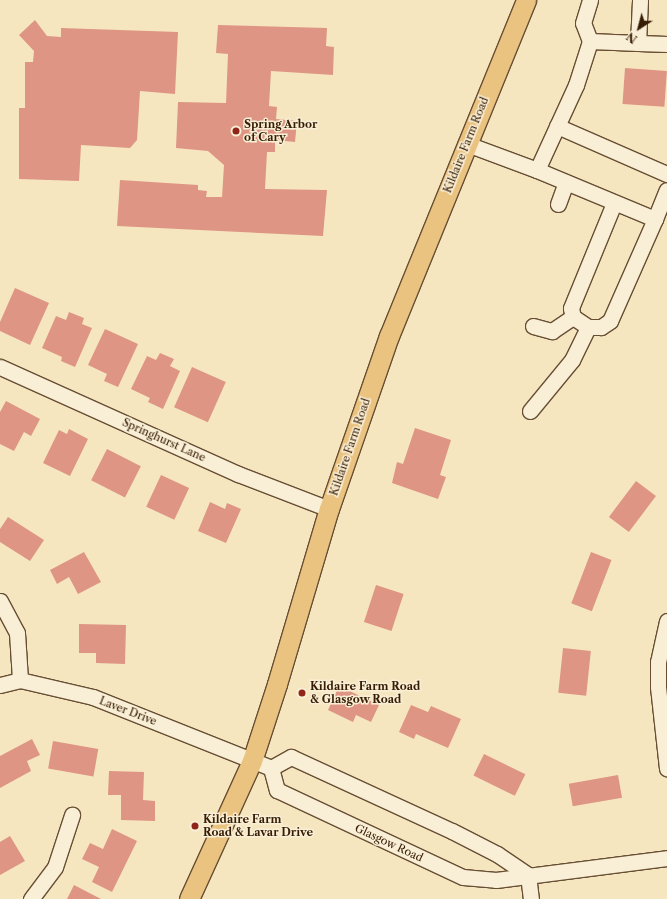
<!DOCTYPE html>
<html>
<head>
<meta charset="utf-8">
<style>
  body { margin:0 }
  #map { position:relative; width:667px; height:899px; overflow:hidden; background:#f6e6c0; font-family:"Libre Caslon Text",serif }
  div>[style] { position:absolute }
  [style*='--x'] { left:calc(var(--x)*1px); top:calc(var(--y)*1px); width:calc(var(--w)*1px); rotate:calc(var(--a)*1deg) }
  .building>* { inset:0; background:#de9583; transform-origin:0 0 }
  .roads { filter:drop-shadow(1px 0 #674e33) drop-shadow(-1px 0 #674e33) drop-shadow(0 1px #674e33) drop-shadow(0 -1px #674e33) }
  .minor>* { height:15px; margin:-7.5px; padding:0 7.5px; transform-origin:7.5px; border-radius:7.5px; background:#f9efd6 }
  .major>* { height:19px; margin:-9.5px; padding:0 9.5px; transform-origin:9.5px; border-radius:9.5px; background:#ebc380 }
  .dots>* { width:11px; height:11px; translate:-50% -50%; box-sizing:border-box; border:2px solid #f9efd6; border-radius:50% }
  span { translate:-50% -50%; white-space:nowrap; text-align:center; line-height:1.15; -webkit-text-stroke:3px #f9efd6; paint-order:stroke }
  .poi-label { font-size:11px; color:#371c04; font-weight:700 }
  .left { translate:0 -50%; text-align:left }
  .street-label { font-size:11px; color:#371c04 }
  .north { position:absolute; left:619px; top:8px; width:40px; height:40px; -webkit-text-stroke:3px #f9efd6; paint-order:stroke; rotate:216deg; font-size:11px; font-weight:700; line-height:16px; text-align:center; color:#371c04 }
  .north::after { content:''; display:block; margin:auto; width:14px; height:18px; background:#371c04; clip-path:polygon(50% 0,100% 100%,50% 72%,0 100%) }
</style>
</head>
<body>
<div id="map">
  <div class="building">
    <div style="clip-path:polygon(35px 20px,47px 36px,61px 37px,61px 28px,178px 32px,175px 94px,140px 91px,137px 140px,130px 148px,81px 145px,79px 181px,19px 179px,19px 108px,25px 108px,25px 62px,33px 62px,34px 51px,19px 35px)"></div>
    <div style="clip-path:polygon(218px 25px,327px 28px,326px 46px,334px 47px,333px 75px,271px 71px,269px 106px,277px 107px,276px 119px,297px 121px,295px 142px,275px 140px,275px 152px,267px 152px,265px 189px,327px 190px,323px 236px,117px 226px,120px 180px,198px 185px,198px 190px,207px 191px,206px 197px,222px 197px,224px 165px,208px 151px,176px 148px,178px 102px,226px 103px,228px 54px,216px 53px)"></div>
    <div style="left:625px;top:68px;width:42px;height:36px;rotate:4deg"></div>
    <div style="clip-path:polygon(15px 288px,49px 303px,30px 345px,0 331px,0 322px)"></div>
    <div style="clip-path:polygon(69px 312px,84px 318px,82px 324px,92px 328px,75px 367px,61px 361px,62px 357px,42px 348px,56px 316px,66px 320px)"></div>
    <div style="clip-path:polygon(105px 329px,138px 344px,118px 387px,104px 381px,107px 374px,88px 365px)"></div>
    <div style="clip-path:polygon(160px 353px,174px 359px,170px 366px,180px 371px,163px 409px,148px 402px,150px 398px,131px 389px,147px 356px,156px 360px)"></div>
    <div style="left:192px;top:367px;width:37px;height:44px;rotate:24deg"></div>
    <div style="clip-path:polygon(6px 401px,40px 419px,31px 436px,24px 432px,14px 451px,0 444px,0 412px)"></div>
    <div style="clip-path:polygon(415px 428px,451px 440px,440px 475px,446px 477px,438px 499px,392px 483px,397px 462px,403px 464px)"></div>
    <div style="clip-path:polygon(69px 429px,88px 439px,70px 476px,43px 463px,59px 430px,67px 434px)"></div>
    <div style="left:107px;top:449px;width:38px;height:35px;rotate:27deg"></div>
    <div style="left:161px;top:475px;width:31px;height:35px;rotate:25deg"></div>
    <div style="left:636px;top:481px;width:25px;height:45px;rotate:37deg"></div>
    <div style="clip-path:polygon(210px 502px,225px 509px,227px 503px,241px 509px,226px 543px,198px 531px)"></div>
    <div style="clip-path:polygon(8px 517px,44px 540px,30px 561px,0 542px,0 529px)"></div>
    <div style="clip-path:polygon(84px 552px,101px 582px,78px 594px,69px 577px,57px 584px,50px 570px)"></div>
    <div style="left:591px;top:552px;width:22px;height:55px;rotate:21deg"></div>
    <div style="left:376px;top:585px;width:29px;height:39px;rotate:18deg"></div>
    <div style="clip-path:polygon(79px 624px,126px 625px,125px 664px,96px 663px,96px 653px,79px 653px)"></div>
    <div style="left:563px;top:648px;width:28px;height:45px;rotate:6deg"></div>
    <div style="clip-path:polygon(339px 686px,379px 705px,371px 722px,356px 715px,353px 722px,328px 710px)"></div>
    <div style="clip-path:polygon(411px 705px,428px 712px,431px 706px,461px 719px,448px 748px,416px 734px,414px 739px,399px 732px)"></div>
    <div style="clip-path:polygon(32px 739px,40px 755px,27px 761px,31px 771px,0 788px,0 756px)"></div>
    <div style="left:53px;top:741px;width:46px;height:28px;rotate:10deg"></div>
    <div style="left:484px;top:754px;width:46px;height:24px;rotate:26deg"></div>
    <div style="clip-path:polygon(109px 771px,144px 772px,143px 800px,155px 801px,155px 821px,121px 820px,121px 795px,108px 795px)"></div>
    <div style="left:618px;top:775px;width:23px;height:50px;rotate:80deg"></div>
    <div style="clip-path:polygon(112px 829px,137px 841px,112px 892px,92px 882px,99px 867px,82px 859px,90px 843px,103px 849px)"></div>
    <div style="clip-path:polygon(10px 836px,25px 861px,0 875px,0 842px)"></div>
    <div style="clip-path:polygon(74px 885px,101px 899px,67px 899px)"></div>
  </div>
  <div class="roads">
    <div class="minor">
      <div style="--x:590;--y:41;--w:48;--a:2.4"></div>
      <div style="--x:638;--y:43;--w:43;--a:-87.3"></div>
      <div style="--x:638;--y:43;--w:29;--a:2"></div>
      <div style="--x:557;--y:126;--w:120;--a:23.6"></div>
      <div style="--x:467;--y:144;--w:75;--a:20.4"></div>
      <div style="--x:537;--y:170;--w:94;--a:-65.4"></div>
      <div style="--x:576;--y:85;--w:46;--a:-72.3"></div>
      <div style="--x:590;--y:41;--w:19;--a:-111"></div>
      <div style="--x:583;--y:23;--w:24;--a:-73"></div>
      <div style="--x:537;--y:170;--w:128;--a:22.6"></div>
      <div style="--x:655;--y:219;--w:111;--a:113.8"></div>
      <div style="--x:610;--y:321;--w:11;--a:146"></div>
      <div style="--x:601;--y:327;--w:13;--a:180"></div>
      <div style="--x:588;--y:327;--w:18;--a:-146"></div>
      <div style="--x:573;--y:317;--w:9;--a:-103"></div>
      <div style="--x:571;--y:308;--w:113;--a:-67.7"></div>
      <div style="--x:558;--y:204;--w:23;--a:-70"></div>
      <div style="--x:655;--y:219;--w:31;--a:-68"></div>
      <div style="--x:533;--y:326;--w:20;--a:15"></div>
      <div style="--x:552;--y:331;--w:25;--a:-34"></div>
      <div style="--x:0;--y:367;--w:261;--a:24.2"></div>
      <div style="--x:238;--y:474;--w:97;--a:21"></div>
      <div style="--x:530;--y:411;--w:66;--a:-50.5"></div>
      <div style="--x:572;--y:360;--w:37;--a:-64"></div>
      <div style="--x:0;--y:601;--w:36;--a:62"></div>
      <div style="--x:17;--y:633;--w:47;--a:86.3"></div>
      <div style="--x:667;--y:621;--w:42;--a:102.4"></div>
      <div style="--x:658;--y:662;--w:25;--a:90"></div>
      <div style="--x:658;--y:687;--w:82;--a:83.7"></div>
      <div style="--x:0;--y:685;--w:21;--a:-14"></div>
      <div style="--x:20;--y:680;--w:75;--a:13.1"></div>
      <div style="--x:93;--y:697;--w:192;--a:21.7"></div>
      <div style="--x:271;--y:768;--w:23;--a:-29"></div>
      <div style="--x:291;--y:757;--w:177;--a:24.7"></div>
      <div style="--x:452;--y:831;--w:51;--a:27.1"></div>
      <div style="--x:497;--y:854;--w:37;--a:34"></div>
      <div style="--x:271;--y:768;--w:23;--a:75"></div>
      <div style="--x:277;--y:790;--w:205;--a:25.1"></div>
      <div style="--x:463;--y:877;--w:33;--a:5"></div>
      <div style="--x:496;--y:880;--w:172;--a:-7.3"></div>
      <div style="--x:528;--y:875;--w:24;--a:83"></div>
      <div style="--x:31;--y:899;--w:40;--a:-53"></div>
      <div style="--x:55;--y:867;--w:55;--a:-71.9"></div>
    </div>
    <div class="major">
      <div style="--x:189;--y:899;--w:152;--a:-65.5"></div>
      <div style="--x:252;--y:761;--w:81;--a:-72"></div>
      <div style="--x:277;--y:684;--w:183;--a:-73.5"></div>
      <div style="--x:329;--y:509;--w:183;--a:-70.9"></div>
      <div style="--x:389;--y:336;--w:363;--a:-67.8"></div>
    </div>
  </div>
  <div class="dots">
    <div style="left:236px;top:131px;background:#8f2418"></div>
    <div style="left:302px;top:693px;background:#8f2418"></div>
    <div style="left:195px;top:826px;background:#8f2418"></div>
  </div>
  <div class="poi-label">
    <span class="left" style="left:244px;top:131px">Spring Arbor<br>of Cary</span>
    <span class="left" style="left:310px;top:693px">Kildaire Farm Road<br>&amp; Glasgow Road</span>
    <span class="left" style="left:203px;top:826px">Kildaire Farm<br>Road &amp; Lavar Drive</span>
  </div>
  <div class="street-label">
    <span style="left:466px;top:145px;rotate:-68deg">Kildaire Farm Road</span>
    <span style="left:164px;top:440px;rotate:24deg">Springhurst Lane</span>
    <span style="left:350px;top:447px;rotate:-71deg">Kildaire Farm Road</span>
    <span style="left:128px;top:711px;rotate:21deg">Laver Drive</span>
    <span style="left:389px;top:843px;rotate:25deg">Glasgow Road</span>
  </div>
  <div class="north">N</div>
</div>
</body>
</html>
